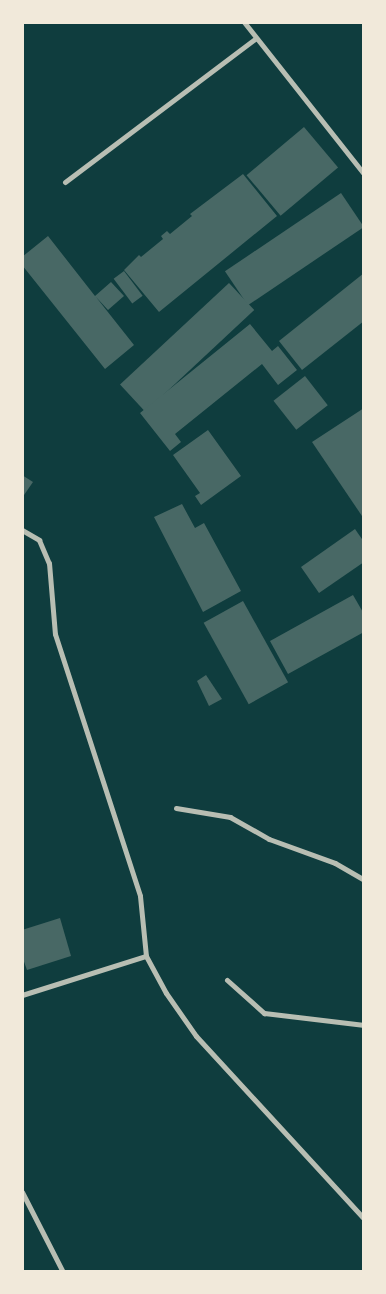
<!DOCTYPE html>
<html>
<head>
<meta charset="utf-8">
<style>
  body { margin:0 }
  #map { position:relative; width:386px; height:1294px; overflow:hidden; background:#0f3d3e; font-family:Overpass,sans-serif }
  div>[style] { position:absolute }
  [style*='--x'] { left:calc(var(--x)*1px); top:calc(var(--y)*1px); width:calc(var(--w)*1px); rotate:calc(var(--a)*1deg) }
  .building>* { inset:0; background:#486865; transform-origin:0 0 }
  .minor>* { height:5px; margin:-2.5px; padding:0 2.5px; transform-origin:2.5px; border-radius:2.5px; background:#b8beb3 }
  span { translate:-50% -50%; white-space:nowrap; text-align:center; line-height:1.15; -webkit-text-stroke:4.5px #f1e9da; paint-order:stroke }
  .frame { position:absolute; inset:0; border:24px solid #f1e9da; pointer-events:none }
</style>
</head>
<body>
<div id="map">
  <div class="building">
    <div style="left:304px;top:127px;width:53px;height:75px;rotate:50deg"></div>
    <div style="clip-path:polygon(243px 174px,277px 216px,159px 312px,124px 270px,139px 255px,141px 257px,163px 239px,161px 236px,167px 231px,170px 234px,192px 216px,190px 214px)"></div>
    <div style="left:341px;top:193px;width:41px;height:140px;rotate:56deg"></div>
    <div style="clip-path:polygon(48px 236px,95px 296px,111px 282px,124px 296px,108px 310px,96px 297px,134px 345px,105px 369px,22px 265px,22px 257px)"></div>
    <div style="left:124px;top:271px;width:31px;height:13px;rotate:53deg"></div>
    <div style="clip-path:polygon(364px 273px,364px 321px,302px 370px,279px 341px)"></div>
    <div style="left:229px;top:283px;width:37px;height:149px;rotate:47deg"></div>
    <div style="clip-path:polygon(250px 324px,272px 351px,278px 346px,297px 370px,278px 385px,262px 364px,175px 434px,181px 442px,170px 451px,140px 413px)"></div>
    <div style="left:305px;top:376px;width:37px;height:40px;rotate:52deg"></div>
    <div style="clip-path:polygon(364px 408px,364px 519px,312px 442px)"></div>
    <div style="clip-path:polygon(208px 430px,241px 476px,201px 505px,195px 496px,200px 493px,173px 455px)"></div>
    <div style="clip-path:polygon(22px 475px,33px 482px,22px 498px)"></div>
    <div style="clip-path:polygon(182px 504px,195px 528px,204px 523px,241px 591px,203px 612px,154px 517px)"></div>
    <div style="clip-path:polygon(355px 529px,364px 542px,364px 562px,319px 593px,301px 567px)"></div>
    <div style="clip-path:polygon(353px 595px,364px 614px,364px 632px,288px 674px,270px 641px)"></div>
    <div style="left:243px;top:601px;width:93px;height:45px;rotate:61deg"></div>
    <div style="clip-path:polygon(206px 675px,222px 699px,209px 706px,197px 681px)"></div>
    <div style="clip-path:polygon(60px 918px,71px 956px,27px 970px,22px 956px,22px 930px)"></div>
  </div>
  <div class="minor">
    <div style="--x:244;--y:22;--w:194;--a:51.7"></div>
    <div style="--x:65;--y:182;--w:239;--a:-37"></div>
    <div style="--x:22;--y:530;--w:20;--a:30"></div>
    <div style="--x:39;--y:540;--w:25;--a:67"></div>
    <div style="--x:49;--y:563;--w:71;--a:85.2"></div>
    <div style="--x:55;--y:634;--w:275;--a:72"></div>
    <div style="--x:140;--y:896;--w:60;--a:84.3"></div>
    <div style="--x:146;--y:956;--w:42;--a:61.6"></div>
    <div style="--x:166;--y:993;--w:52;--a:55.1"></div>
    <div style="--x:196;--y:1036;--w:248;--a:47.4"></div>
    <div style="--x:176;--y:808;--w:55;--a:9.5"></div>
    <div style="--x:230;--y:817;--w:45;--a:29.4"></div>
    <div style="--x:269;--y:839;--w:70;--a:20"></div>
    <div style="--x:335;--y:863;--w:34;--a:30"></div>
    <div style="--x:227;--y:980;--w:50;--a:41.7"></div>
    <div style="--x:264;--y:1013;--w:101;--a:6.8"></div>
    <div style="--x:22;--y:995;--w:130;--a:-17.5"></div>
    <div style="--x:22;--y:1192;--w:90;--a:62.9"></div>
  </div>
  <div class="frame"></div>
</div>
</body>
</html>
